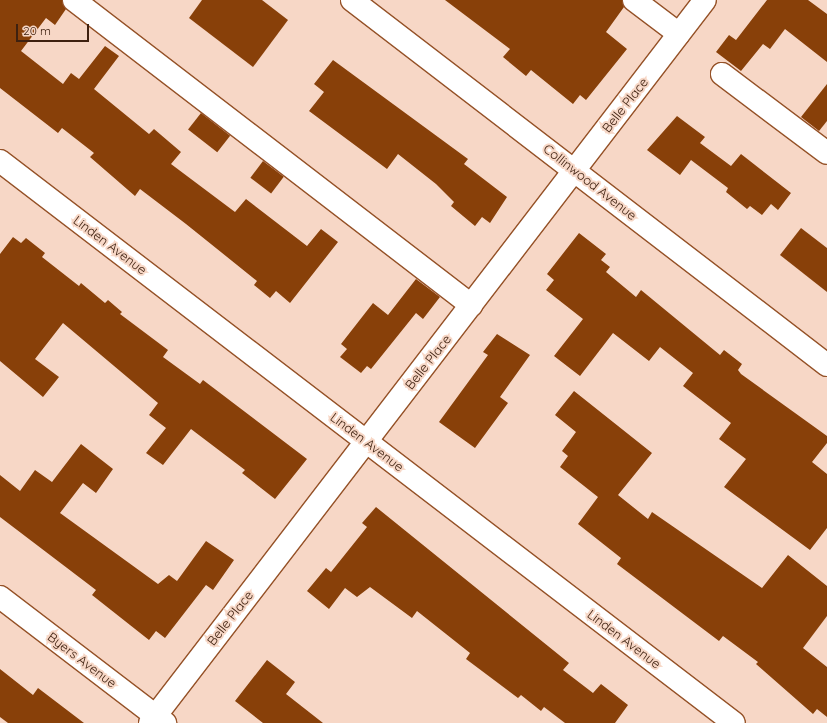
<!DOCTYPE html>
<html>
<head>
<meta charset="utf-8">
<style>
  body { margin:0 }
  #map { position:relative; width:827px; height:723px; overflow:hidden; background:#f7d7c6; font-family:Quicksand,sans-serif }
  div>[style] { position:absolute }
  [style*='--x'] { left:calc(var(--x)*1px); top:calc(var(--y)*1px); width:calc(var(--w)*1px); rotate:calc(var(--a)*1deg) }
  .building>* { inset:0; background:#884009; transform-origin:0 0 }
  .roads { filter:drop-shadow(1px 0 #955228) drop-shadow(-1px 0 #955228) drop-shadow(0 1px #955228) drop-shadow(0 -1px #955228) }
  .minor>* { height:22px; margin:-11px; padding:0 11px; transform-origin:11px; border-radius:11px; background:#fff }
  span { translate:-50% -50%; white-space:nowrap; text-align:center; line-height:1.15; -webkit-text-stroke:4px #f7d7c6; paint-order:stroke }
  .street-label { font-size:13px; color:#3e2110 }
  .scale { position:absolute; left:16px; top:24px; width:73px; height:18px; box-sizing:border-box; border:2px solid #3e2110; border-top:0; padding-left:5px; font-size:12px; line-height:14px; white-space:nowrap; color:#3e2110; -webkit-text-stroke:3px #f7d7c6; paint-order:stroke }
</style>
</head>
<body>
<div id="map">
  <div class="building">
    <div style="clip-path:polygon(0 0,62px 0,66px 9px,55px 25px,46px 18px,21px 51px,63px 84px,71px 73px,79px 79px,105px 46px,119px 56px,94px 89px,149px 134px,154px 129px,181px 152px,171px 164px,235px 212px,246px 199px,307px 246px,321px 229px,338px 242px,290px 303px,276px 291px,270px 298px,254px 285px,257px 281px,186px 224px,140px 189px,135px 196px,90px 157px,94px 153px,62px 128px,58px 133px,0 88px)"></div>
    <div style="clip-path:polygon(202px 0,262px 0,288px 20px,253px 67px,189px 18px)"></div>
    <div style="clip-path:polygon(445px 0,622px 0,624px 7px,606px 32px,627px 49px,586px 100px,580px 95px,573px 104px,531px 70px,526px 76px,503px 57px,510px 49px)"></div>
    <div style="clip-path:polygon(767px 0,808px 0,827px 14px,827px 62px,785px 29px,770px 49px,763px 44px,741px 71px,716px 52px,729px 35px,736px 40px)"></div>
    <div style="clip-path:polygon(333px 60px,468px 159px,464px 164px,507px 197px,490px 223px,482px 217px,475px 226px,451px 206px,454px 202px,436px 184px,398px 154px,387px 169px,309px 111px,324px 92px,314px 84px)"></div>
    <div style="clip-path:polygon(827px 84px,827px 121px,819px 131px,801px 117px)"></div>
    <div style="left:201px;top:113px;width:37px;height:21px;rotate:38deg"></div>
    <div style="clip-path:polygon(677px 116px,705px 137px,700px 143px,731px 166px,741px 154px,791px 193px,778px 210px,771px 204px,762px 215px,750px 206px,747px 209px,726px 192px,728px 188px,691px 160px,680px 175px,647px 150px)"></div>
    <div style="left:263px;top:161px;width:26px;height:21px;rotate:37deg"></div>
    <div style="clip-path:polygon(801px 228px,827px 248px,827px 292px,780px 255px)"></div>
    <div style="clip-path:polygon(579px 233px,606px 254px,601px 260px,610px 267px,606px 272px,636px 297px,641px 290px,720px 355px,724px 350px,742px 364px,738px 370px,741px 374px,827px 436px,827px 443px,812px 462px,827px 474px,827px 528px,810px 550px,724px 487px,746px 459px,719px 439px,731px 423px,683px 386px,693px 373px,660px 347px,649px 361px,613px 333px,580px 376px,554px 356px,583px 319px,546px 290px,554px 280px,547px 274px)"></div>
    <div style="clip-path:polygon(13px 237px,21px 243px,26px 238px,45px 253px,42px 257px,79px 286px,81px 283px,105px 303px,108px 300px,122px 312px,120px 314px,168px 350px,163px 357px,200px 384px,203px 380px,307px 459px,275px 499px,242px 473px,245px 470px,191px 429px,163px 465px,146px 453px,166px 428px,149px 415px,158px 403px,63px 323px,35px 359px,59px 377px,43px 397px,0 361px,0 254px)"></div>
    <div style="clip-path:polygon(416px 279px,440px 297px,423px 319px,416px 313px,371px 369px,367px 366px,361px 373px,340px 357px,347px 349px,341px 344px,373px 303px,388px 315px)"></div>
    <div style="clip-path:polygon(497px 334px,530px 355px,500px 397px,508px 403px,475px 448px,439px 422px,488px 355px,483px 352px)"></div>
    <div style="clip-path:polygon(574px 391px,652px 453px,618px 495px,648px 519px,652px 512px,762px 588px,788px 555px,827px 586px,827px 616px,803px 648px,827px 667px,827px 717px,817px 709px,813px 714px,756px 664px,758px 662px,723px 636px,719px 641px,617px 564px,621px 558px,578px 524px,598px 497px,560px 467px,568px 456px,562px 451px,576px 432px,555px 415px)"></div>
    <div style="clip-path:polygon(81px 444px,113px 469px,96px 493px,83px 483px,60px 513px,158px 584px,169px 575px,177px 581px,206px 541px,234px 560px,213px 590px,206px 585px,165px 638px,156px 631px,149px 640px,92px 595px,96px 590px,0 517px,0 475px,20px 491px,35px 470px,52px 482px)"></div>
    <div style="clip-path:polygon(376px 507px,569px 663px,563px 670px,593px 693px,601px 684px,628px 705px,615px 723px,565px 723px,544px 707px,541px 711px,521px 695px,518px 698px,466px 659px,470px 653px,417px 611px,412px 618px,370px 587px,357px 597px,345px 588px,329px 609px,307px 591px,326px 568px,331px 572px,367px 527px,362px 523px)"></div>
    <div style="clip-path:polygon(267px 660px,295px 682px,286px 694px,323px 723px,263px 723px,235px 701px)"></div>
    <div style="clip-path:polygon(0 669px,33px 695px,38px 688px,84px 723px,8px 723px,0 717px)"></div>
  </div>
  <div class="roads">
    <div class="minor">
      <div style="--x:74;--y:0;--w:501;--a:37.53"></div>
      <div style="--x:352;--y:0;--w:599;--a:37.54"></div>
      <div style="--x:634;--y:0;--w:56;--a:37.1"></div>
      <div style="--x:722;--y:74;--w:131;--a:37"></div>
      <div style="--x:0;--y:161;--w:924;--a:37.44"></div>
      <div style="--x:0;--y:597;--w:208;--a:37.4"></div>
      <div style="--x:150;--y:723;--w:911;--a:-52.49"></div>
    </div>
  </div>
  <div class="street-label">
    <span style="left:625px;top:105px;rotate:-52deg">Belle Place</span>
    <span style="left:590px;top:182px;rotate:38deg">Collinwood Avenue</span>
    <span style="left:110px;top:245px;rotate:37deg">Linden Avenue</span>
    <span style="left:428px;top:362px;rotate:-52deg">Belle Place</span>
    <span style="left:367px;top:442px;rotate:37deg">Linden Avenue</span>
    <span style="left:230px;top:618px;rotate:-52deg">Belle Place</span>
    <span style="left:624px;top:639px;rotate:37deg">Linden Avenue</span>
    <span style="left:82px;top:660px;rotate:37deg">Byers Avenue</span>
  </div>
  <div class="scale">20 m</div>
</div>
</body>
</html>
